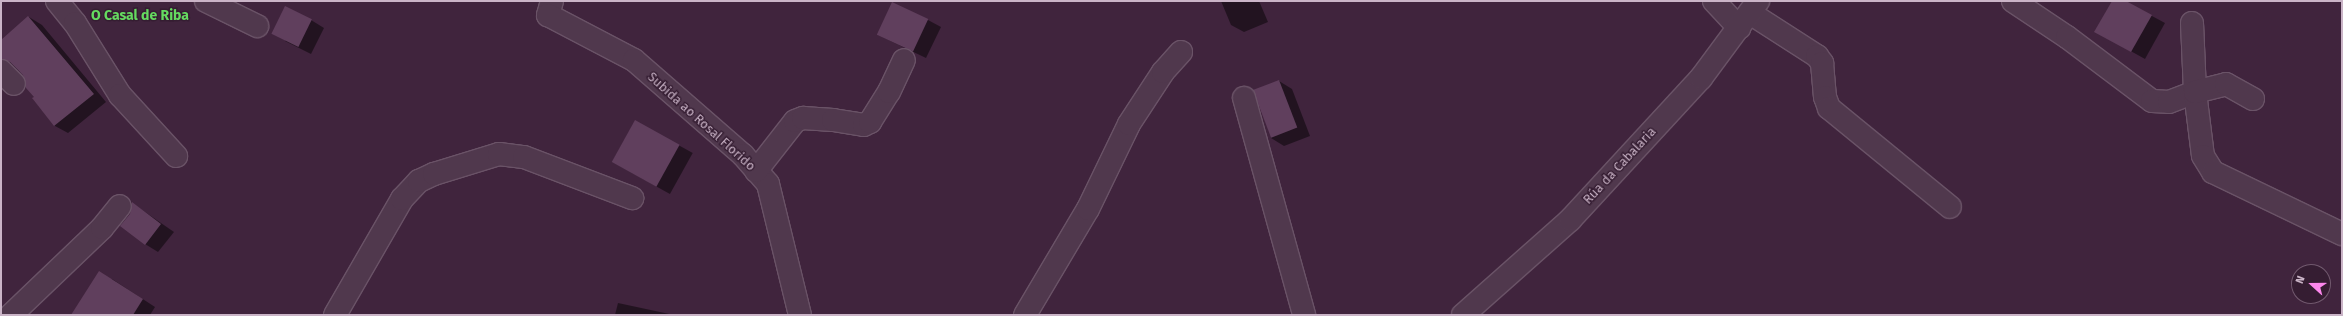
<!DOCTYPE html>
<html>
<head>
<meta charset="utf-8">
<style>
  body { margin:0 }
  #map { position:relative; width:2343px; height:316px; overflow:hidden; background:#40243d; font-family:"Fira Sans",sans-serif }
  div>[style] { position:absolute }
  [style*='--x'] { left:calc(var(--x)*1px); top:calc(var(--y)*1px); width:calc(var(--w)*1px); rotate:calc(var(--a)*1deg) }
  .shadow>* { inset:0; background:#0007; transform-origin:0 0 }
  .building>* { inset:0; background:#603f5d; transform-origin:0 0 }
  .roads { filter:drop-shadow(1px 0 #6a5367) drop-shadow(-1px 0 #6a5367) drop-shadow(0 1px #6a5367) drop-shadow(0 -1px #6a5367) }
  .street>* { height:22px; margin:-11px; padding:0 11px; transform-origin:11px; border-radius:11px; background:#50384d }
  span { translate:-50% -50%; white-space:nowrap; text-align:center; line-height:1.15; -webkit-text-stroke:3px #351d32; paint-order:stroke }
  .street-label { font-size:13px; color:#cab4c7 }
  .neighbourhood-label { font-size:14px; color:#65da60; font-weight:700 }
  .frame { position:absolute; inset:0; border:2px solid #cab4c7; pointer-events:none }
  .north { position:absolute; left:2291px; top:264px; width:40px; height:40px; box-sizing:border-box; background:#351d32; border:1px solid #71596e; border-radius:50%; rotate:291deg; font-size:11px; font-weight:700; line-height:16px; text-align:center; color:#cab4c7 }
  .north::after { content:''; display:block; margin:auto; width:14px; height:18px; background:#fc87ec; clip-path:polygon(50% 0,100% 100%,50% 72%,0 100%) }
</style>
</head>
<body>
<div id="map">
  <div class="shadow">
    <div style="clip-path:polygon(1221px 1px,1259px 1px,1268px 22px,1244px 32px,1231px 25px)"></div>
    <div style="clip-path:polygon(2113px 1px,2124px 1px,2165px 23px,2145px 59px,2109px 39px)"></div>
    <div style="clip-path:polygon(29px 17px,42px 25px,106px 102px,68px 133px,55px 126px,33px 99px,35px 97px,24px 75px,1px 58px,1px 41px)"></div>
    <div style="clip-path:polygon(311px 20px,324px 28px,311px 54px,285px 41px)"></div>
    <div style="clip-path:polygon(928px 20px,941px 27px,926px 58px,878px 35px)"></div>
    <div style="clip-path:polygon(1279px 81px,1292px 89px,1310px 136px,1284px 146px,1271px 138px)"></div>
    <div style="left:635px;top:121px;width:66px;height:47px;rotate:29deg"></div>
    <div style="clip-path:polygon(132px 203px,174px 232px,158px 252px,145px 244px,131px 214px)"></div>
    <div style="clip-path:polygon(112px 279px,155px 307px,150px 315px,72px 315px)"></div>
    <div style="clip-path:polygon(618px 303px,674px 315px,615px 315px)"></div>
  </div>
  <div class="building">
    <div style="clip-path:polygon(2112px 1px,2126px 1px,2152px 15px,2131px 52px,2094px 32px)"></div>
    <div style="left:892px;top:2px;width:40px;height:36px;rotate:25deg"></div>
    <div style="left:285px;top:6px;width:30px;height:31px;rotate:26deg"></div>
    <div style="clip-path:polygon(28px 16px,94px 94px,54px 126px,32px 98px,34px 97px,26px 88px,23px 75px,10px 62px,1px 59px,1px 40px)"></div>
    <div style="left:1279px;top:80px;width:51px;height:28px;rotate:69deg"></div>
    <div style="left:635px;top:120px;width:51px;height:48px;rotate:29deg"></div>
    <div style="clip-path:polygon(132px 202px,161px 224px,145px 245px,120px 226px,130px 214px)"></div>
    <div style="clip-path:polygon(99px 271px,143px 299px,133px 315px,71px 315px)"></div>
  </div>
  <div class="roads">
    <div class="street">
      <div style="--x:57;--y:1;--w:28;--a:51"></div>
      <div style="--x:75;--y:23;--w:85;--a:58"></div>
      <div style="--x:120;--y:95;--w:83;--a:47.4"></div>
      <div style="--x:206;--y:1;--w:57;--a:26.1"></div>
      <div style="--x:552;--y:1;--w:15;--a:106"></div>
      <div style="--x:548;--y:15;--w:97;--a:27.6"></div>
      <div style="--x:634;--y:60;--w:145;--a:41.1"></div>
      <div style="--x:743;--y:155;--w:38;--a:49"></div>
      <div style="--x:768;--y:184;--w:135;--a:76.3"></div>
      <div style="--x:1714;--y:1;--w:37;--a:47"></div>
      <div style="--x:2013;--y:1;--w:65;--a:33.7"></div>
      <div style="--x:2067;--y:37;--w:106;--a:37"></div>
      <div style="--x:2152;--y:101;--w:17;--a:3"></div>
      <div style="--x:2169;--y:102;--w:28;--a:-21"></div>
      <div style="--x:2195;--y:92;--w:64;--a:82.9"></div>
      <div style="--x:2203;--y:156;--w:19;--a:58"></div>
      <div style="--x:2213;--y:172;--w:143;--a:25.7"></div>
      <div style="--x:1750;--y:13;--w:80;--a:32.7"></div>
      <div style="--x:1817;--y:56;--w:9;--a:54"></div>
      <div style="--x:1822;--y:63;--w:34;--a:85"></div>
      <div style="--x:1825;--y:97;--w:12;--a:70"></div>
      <div style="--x:1829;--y:108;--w:156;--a:39.3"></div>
      <div style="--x:2192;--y:23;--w:69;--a:87.5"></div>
      <div style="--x:2195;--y:92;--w:32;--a:-14"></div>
      <div style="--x:2226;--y:84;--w:31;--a:29"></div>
      <div style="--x:1;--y:71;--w:18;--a:45"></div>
      <div style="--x:1244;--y:98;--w:225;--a:74.5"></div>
      <div style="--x:756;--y:171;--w:63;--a:-52"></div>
      <div style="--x:795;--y:121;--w:9;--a:-21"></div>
      <div style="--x:803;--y:118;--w:30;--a:4"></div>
      <div style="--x:833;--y:120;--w:31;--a:9"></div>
      <div style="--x:864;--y:125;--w:7;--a:-27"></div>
      <div style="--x:870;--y:122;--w:36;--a:-58"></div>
      <div style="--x:889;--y:92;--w:35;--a:-65"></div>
      <div style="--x:11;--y:315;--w:126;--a:-43.7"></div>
      <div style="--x:102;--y:228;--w:28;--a:-51"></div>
      <div style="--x:335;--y:315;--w:134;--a:-60"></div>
      <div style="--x:402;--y:199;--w:25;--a:-47"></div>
      <div style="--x:419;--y:181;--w:17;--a:-25"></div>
      <div style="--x:434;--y:174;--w:68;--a:-17.1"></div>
      <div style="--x:499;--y:154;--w:25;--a:7"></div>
      <div style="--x:524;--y:157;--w:116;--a:20.8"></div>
      <div style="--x:1025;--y:315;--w:123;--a:-59.3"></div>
      <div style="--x:1088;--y:209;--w:94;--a:-64.2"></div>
      <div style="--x:1129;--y:124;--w:62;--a:-56.8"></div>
      <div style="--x:1163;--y:72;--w:27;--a:-48"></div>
      <div style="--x:1463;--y:315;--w:143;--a:-41.6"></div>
      <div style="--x:1570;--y:220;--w:193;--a:-47.3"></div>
      <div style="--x:1701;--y:78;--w:96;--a:-53.5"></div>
    </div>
  </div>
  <div class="street-label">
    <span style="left:701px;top:122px;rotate:42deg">Subida ao Rosal Florido</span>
    <span style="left:1620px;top:166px;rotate:-47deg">Rúa da Cabalaria</span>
  </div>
  <div class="neighbourhood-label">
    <span style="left:140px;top:16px">O Casal de Riba</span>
  </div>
  <div class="frame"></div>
  <div class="north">N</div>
</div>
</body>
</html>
